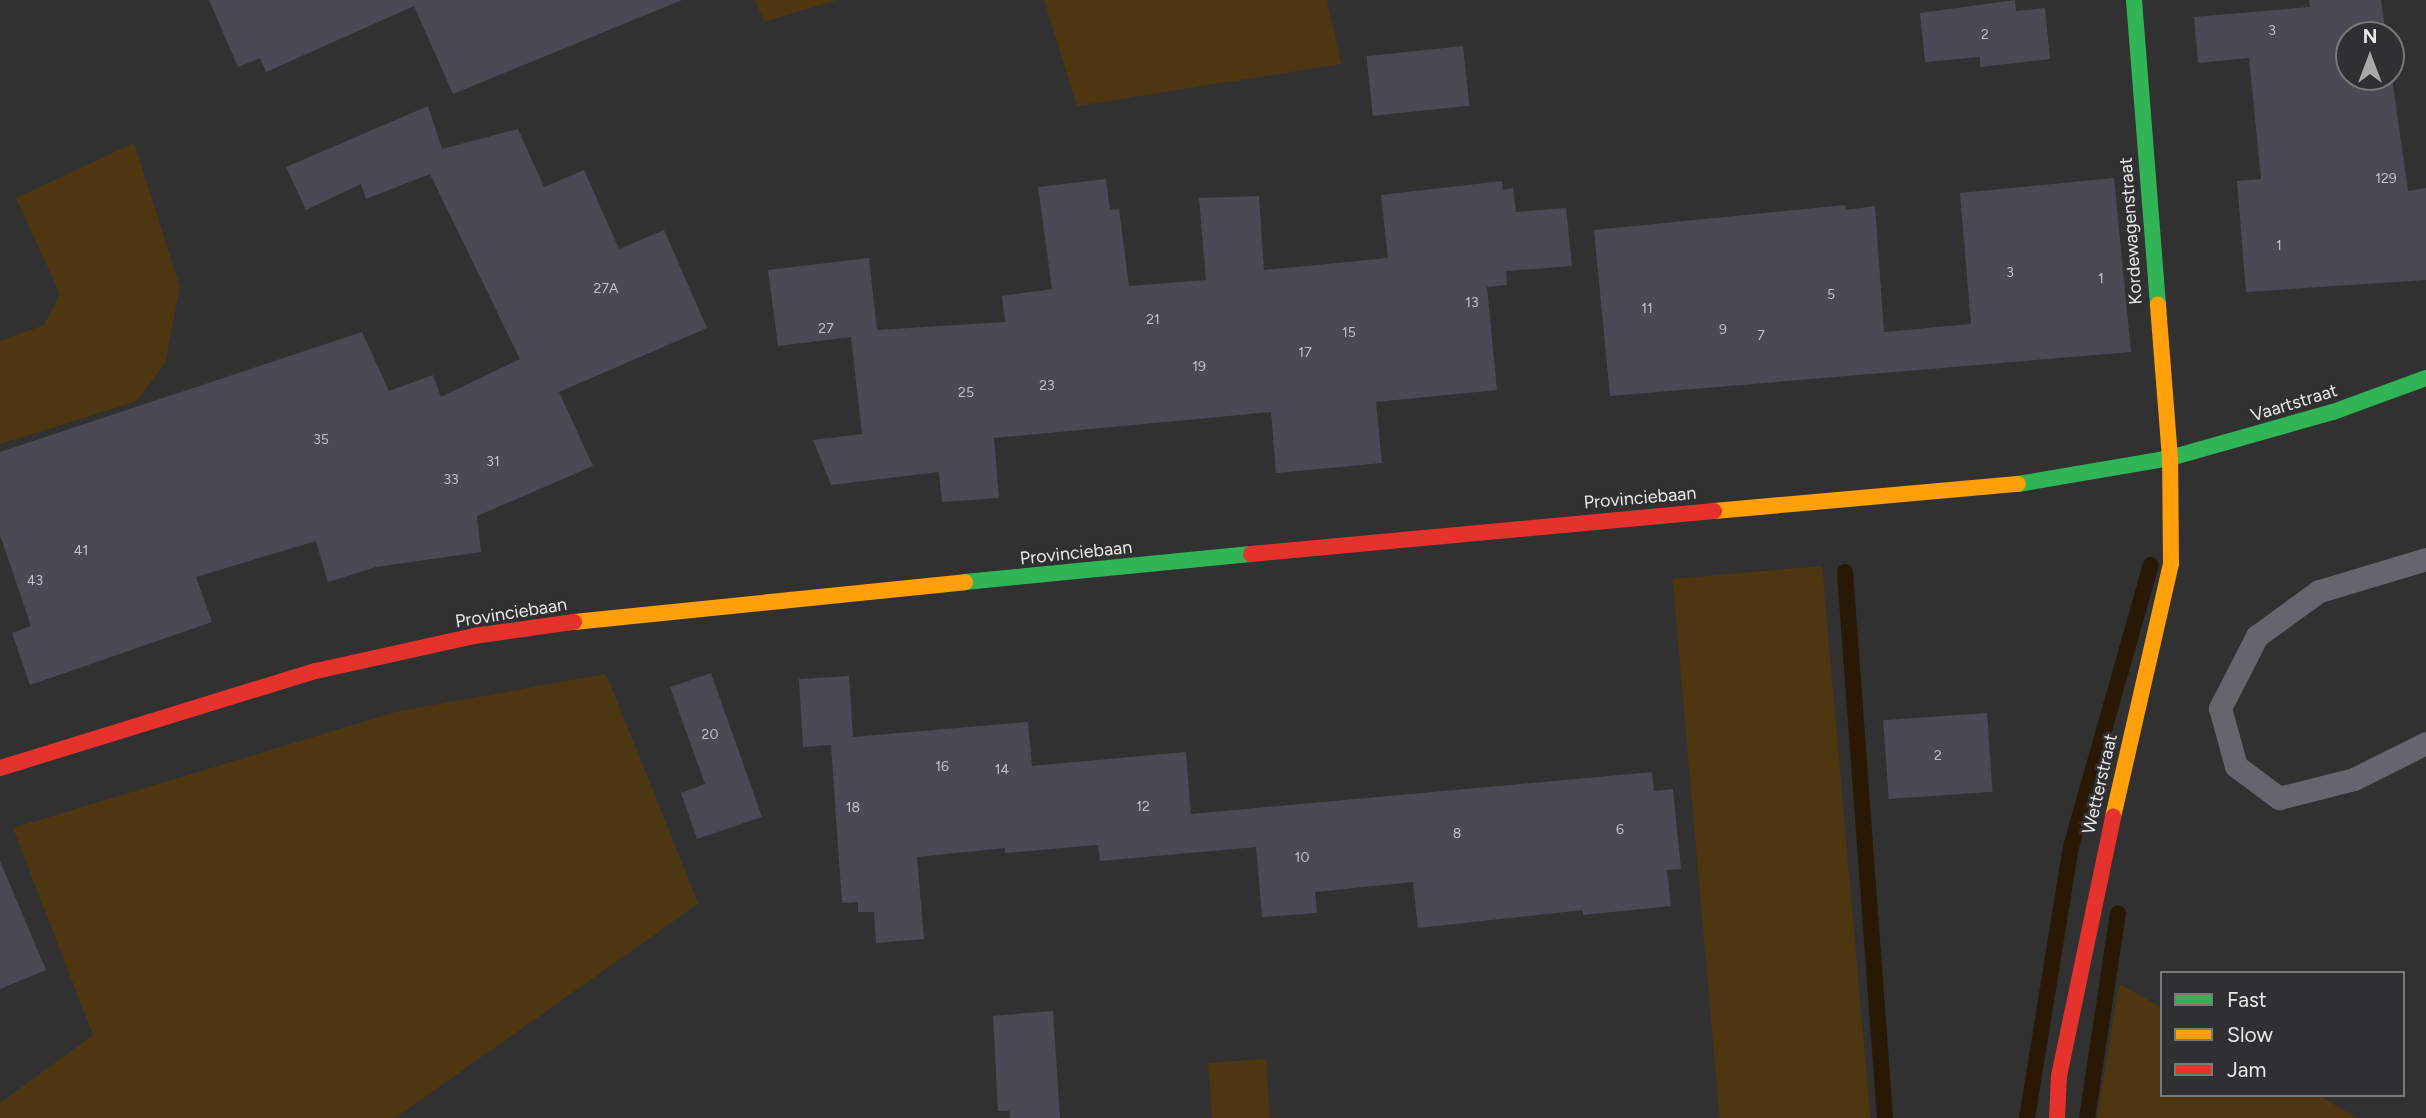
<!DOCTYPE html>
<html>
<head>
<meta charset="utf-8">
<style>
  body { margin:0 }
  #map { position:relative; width:2426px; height:1118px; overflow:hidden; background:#313131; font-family:Figtree,sans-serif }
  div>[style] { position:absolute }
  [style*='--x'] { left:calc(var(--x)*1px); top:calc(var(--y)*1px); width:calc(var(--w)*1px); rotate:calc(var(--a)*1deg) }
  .green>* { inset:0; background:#4e3611; transform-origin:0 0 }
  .stream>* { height:16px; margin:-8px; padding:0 8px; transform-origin:8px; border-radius:8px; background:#291804 }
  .building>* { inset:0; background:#4b4953; transform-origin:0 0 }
  .lane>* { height:23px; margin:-11.5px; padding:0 11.5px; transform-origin:11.5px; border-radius:11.5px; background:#66646c }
  .fast>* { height:16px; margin:-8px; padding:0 8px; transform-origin:8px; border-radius:8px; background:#30b455 }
  .slow>* { height:16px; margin:-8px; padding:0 8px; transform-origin:8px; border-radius:8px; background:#ff9f0a }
  .jam>* { height:16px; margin:-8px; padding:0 8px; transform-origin:8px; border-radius:8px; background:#e5322d }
  span { translate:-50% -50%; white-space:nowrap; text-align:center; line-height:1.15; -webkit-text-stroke:5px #303032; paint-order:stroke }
  .number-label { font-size:14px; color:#c1c0c4 }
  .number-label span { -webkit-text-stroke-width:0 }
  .street-label { font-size:18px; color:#e8e8e9 }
  .legend { position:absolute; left:2160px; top:971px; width:245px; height:126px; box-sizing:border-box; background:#303032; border:2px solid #7a7a7b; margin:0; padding:9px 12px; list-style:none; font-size:21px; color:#e8e8e9 }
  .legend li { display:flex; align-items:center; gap:14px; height:35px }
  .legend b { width:35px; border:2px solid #7a7a7b }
  .north { position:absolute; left:2335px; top:21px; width:70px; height:70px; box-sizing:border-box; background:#303032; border:2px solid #7a7a7b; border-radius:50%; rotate:0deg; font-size:19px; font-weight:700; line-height:28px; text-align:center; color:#e8e8e9 }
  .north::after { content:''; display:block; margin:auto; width:24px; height:32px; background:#a8a8a9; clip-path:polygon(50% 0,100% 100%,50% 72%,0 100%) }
</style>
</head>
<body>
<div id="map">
  <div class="green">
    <div style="clip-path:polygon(755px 0,837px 0,764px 22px)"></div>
    <div style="clip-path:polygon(1044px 0,1327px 0,1341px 64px,1077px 106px)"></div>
    <div style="clip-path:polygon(134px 143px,180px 287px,165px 363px,137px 401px,0 444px,0 341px,44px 325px,60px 294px,16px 198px)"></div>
    <div style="left:1822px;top:566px;width:554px;height:150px;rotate:85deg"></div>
    <div style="clip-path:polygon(606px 674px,698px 903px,685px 913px,395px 1118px,0 1118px,0 1103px,93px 1035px,13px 828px,399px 711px)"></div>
    <div style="clip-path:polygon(2119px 984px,2162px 1008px,2162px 1095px,2317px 1095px,2358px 1118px,2097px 1118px)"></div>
    <div style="left:1266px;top:1059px;width:59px;height:58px;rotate:86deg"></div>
  </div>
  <div class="stream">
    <div style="--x:1845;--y:572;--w:547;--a:85.81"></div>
    <div style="--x:2027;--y:1118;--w:275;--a:-80.8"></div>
    <div style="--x:2071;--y:847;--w:293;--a:-74.2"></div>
    <div style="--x:2087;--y:1118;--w:207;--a:-81.4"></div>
  </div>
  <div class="building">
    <div style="clip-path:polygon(209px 0,682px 0,453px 94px,414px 6px,266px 72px,260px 58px,238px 67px)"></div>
    <div style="clip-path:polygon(2015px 0,2016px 11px,2045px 8px,2050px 59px,1980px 67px,1980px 57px,1925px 62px,1920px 13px)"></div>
    <div style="clip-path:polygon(2309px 0,2381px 0,2386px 35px,2349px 35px,2349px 77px,2391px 77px,2391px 71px,2408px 191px,2426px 188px,2426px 280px,2246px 292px,2237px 181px,2261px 179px,2249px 58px,2198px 63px,2194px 17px,2310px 7px)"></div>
    <div style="left:1463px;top:46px;width:60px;height:97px;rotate:84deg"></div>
    <div style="clip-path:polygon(428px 106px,442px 149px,518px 129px,544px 187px,584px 170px,619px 249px,664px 230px,707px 328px,559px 392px,593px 466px,477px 516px,481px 552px,376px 567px,328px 582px,316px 541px,196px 577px,212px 622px,30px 685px,12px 633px,31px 626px,0 535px,0 452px,362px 332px,389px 391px,433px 375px,441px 397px,520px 359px,430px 174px,366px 199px,361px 184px,306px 210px,286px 167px)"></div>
    <div style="clip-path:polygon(2114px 178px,2131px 352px,1610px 396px,1594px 230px,1845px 205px,1846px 210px,1875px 206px,1884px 332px,1971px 324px,1960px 193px)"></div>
    <div style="clip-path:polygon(1106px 179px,1110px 210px,1119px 209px,1129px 286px,1206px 280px,1199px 198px,1259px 196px,1264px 270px,1388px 258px,1381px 195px,1502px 181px,1503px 190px,1513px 188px,1516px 212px,1566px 208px,1572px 266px,1506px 271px,1507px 285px,1487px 287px,1497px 390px,1376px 402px,1382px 463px,1276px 473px,1271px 412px,994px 438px,999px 498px,942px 502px,939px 472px,831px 485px,813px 440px,862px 434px,851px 337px,778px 346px,768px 270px,869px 258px,877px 330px,1005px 322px,1002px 296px,1052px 289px,1038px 187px)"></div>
    <div style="clip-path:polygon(711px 673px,762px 817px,697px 839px,681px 793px,705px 784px,670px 687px)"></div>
    <div style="clip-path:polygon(849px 676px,853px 737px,1028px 722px,1032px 766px,1186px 752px,1191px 814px,1652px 772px,1654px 791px,1673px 789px,1681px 869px,1667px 870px,1671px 906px,1583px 915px,1583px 910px,1418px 928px,1413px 882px,1315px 892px,1317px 913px,1262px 917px,1256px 847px,1100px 861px,1098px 845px,1005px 853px,1005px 848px,917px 857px,924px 939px,876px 943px,874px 912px,858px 912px,858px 902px,842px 903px,831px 745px,803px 747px,799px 679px)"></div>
    <div style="left:1987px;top:713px;width:79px;height:104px;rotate:86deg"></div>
    <div style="clip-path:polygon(0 861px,46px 970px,0 989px)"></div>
    <div style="clip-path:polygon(1053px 1011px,1060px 1118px,1010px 1118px,1009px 1111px,998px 1111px,993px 1016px)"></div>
  </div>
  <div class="lane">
    <div style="--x:2426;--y:559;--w:112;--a:163.3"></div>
    <div style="--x:2319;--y:591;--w:77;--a:144"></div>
    <div style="--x:2257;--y:636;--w:81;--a:117.2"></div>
    <div style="--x:2220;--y:708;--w:60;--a:74.6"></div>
    <div style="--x:2236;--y:766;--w:54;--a:36.7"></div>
    <div style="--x:2279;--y:798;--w:77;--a:-14.2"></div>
    <div style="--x:2354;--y:779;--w:80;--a:-26.6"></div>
  </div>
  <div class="fast">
    <div style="--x:2134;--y:0;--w:305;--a:85.5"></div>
    <div style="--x:2018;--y:484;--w:154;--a:-9.7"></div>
    <div style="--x:2170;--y:458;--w:169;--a:-15.8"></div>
    <div style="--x:2333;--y:412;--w:99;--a:-20.1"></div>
    <div style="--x:965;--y:582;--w:287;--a:-5.6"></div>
  </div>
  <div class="slow">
    <div style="--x:1714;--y:511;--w:305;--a:-5.1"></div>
    <div style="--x:574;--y:622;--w:393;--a:-5.8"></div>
    <div style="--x:2113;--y:817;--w:260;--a:-77.1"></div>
    <div style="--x:2171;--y:564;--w:106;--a:-90.5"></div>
    <div style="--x:2170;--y:458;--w:154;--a:-94.5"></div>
  </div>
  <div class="jam">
    <div style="--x:1251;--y:554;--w:465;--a:-5.3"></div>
    <div style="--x:0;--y:768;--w:331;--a:-17.1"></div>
    <div style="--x:316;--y:671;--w:162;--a:-12.5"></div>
    <div style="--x:474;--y:636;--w:101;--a:-8"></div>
    <div style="--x:2057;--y:1118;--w:42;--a:-87.3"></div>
    <div style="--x:2059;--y:1076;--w:265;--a:-78.2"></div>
  </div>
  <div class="number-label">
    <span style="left:2272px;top:31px">3</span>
    <span style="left:1985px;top:35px">2</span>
    <span style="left:2386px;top:179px">129</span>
    <span style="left:2279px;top:246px">1</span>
    <span style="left:2010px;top:273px">3</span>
    <span style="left:2101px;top:279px">1</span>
    <span style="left:606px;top:289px">27A</span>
    <span style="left:1831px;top:295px">5</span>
    <span style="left:1472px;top:303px">13</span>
    <span style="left:1647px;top:309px">11</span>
    <span style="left:1153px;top:320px">21</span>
    <span style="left:826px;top:329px">27</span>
    <span style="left:1723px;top:330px">9</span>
    <span style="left:1349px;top:333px">15</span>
    <span style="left:1761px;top:336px">7</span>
    <span style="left:1305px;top:353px">17</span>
    <span style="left:1199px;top:367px">19</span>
    <span style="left:1047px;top:386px">23</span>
    <span style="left:966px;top:393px">25</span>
    <span style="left:321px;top:440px">35</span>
    <span style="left:493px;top:462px">31</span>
    <span style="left:451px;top:480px">33</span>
    <span style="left:81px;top:551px">41</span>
    <span style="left:35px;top:581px">43</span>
    <span style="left:710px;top:735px">20</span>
    <span style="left:1938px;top:756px">2</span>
    <span style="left:942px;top:767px">16</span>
    <span style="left:1002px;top:770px">14</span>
    <span style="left:1143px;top:807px">12</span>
    <span style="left:853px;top:808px">18</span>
    <span style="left:1620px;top:830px">6</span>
    <span style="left:1457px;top:834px">8</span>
    <span style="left:1302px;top:858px">10</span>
  </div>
  <div class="street-label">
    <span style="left:2131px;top:231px;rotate:-94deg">Kordewagenstraat</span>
    <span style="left:2294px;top:403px;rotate:-17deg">Vaartstraat</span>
    <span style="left:1640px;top:498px;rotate:-5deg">Provinciebaan</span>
    <span style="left:1076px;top:553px;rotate:-6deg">Provinciebaan</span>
    <span style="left:511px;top:613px;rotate:-9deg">Provinciebaan</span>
    <span style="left:2100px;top:784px;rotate:-77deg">Wetterstraat</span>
  </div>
  <ul class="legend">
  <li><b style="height:9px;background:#30b455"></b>Fast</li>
  <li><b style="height:9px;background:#ff9f0a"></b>Slow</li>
  <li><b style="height:9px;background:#e5322d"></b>Jam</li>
  </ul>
  <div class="north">N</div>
</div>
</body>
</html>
